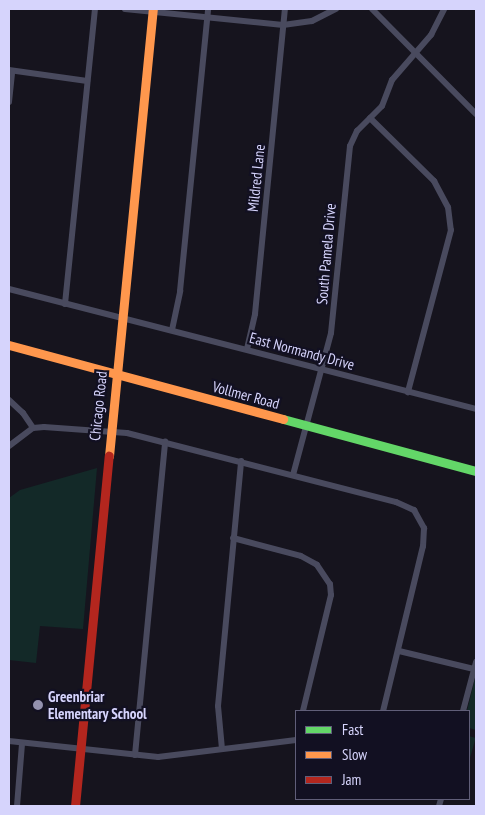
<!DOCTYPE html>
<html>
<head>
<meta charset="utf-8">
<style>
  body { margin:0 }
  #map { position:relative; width:485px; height:815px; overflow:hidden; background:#16141e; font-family:"PT Sans Narrow",sans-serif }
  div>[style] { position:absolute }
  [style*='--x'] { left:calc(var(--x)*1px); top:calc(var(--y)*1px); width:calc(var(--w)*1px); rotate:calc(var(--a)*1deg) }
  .green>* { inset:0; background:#132928; transform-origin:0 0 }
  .street>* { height:6px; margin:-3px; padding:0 3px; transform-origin:3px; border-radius:3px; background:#494a5e }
  .fast>* { height:9px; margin:-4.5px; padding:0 4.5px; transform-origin:4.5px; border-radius:4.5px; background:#63d668 }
  .slow>* { height:9px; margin:-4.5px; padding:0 4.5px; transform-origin:4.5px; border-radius:4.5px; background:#ff974d }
  .jam>* { height:9px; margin:-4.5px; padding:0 4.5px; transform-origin:4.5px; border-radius:4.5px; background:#b3261e }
  .dots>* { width:14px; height:14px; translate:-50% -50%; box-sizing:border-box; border:2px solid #121022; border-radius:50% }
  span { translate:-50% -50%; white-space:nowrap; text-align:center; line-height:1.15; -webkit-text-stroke:4.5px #121022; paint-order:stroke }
  .street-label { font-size:15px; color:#d6d4fc }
  .poi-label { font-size:15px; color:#d6d4fc; font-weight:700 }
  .left { translate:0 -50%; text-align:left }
  .frame { position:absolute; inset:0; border:10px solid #d6d4fc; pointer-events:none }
  .legend { position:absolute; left:295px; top:710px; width:175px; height:90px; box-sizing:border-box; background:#121022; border:1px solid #605e79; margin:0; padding:6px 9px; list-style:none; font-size:15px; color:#d6d4fc }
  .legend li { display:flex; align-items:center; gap:10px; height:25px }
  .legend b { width:25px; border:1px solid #605e79 }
</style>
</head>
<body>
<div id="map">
  <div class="green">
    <div style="clip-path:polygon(97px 468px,83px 629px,40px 626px,36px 663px,9px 660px,9px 498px,20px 490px)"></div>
    <div style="clip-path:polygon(476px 674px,476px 730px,469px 728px,467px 711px)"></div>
    <div style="left:469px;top:736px;width:7px;height:62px;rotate:16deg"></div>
  </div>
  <div class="street">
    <div style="--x:125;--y:9;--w:159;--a:5.8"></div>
    <div style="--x:283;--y:25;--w:29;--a:-8"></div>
    <div style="--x:312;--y:21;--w:27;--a:-27"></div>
    <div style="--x:372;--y:9;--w:148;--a:45.3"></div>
    <div style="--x:9;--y:70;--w:79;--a:8"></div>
    <div style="--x:9;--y:102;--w:31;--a:-84"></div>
    <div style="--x:370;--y:118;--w:90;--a:44.5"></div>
    <div style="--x:434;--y:181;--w:30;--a:62"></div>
    <div style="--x:448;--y:207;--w:23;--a:83"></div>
    <div style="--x:451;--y:230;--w:168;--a:104.9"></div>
    <div style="--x:9;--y:289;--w:482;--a:14.4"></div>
    <div style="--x:65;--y:304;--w:297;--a:-84.2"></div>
    <div style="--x:172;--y:330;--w:40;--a:-78"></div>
    <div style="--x:180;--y:291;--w:283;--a:-84.3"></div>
    <div style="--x:247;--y:349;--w:36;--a:-77"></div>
    <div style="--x:255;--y:314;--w:306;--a:-84.4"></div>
    <div style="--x:9;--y:400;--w:19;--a:43"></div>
    <div style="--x:23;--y:413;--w:18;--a:56"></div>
    <div style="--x:9;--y:446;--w:30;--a:-37"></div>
    <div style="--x:33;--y:428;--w:11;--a:-5"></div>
    <div style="--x:44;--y:427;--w:83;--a:4.1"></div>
    <div style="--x:127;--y:433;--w:278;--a:14.4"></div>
    <div style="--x:396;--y:502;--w:20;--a:24"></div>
    <div style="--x:414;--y:510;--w:21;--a:61"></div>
    <div style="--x:424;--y:528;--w:18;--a:93"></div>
    <div style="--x:423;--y:546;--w:170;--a:103.6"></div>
    <div style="--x:293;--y:475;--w:147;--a:-75"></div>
    <div style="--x:331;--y:333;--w:188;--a:-84.2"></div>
    <div style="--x:350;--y:146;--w:17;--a:-65"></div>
    <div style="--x:357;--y:131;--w:35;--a:-45"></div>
    <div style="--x:382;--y:106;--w:28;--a:-69"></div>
    <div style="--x:392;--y:80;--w:60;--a:-49.1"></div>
    <div style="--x:431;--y:35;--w:29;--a:-63"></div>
    <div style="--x:233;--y:538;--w:70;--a:14.8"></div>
    <div style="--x:301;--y:556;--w:18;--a:29"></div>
    <div style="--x:317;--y:565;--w:23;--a:56"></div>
    <div style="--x:330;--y:584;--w:11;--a:85"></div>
    <div style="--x:331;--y:595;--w:119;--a:103.6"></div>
    <div style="--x:399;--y:651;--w:77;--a:13.5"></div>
    <div style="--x:463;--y:711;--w:51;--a:-75.1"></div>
    <div style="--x:9;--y:741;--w:150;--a:6.1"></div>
    <div style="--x:158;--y:757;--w:139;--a:-7"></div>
    <div style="--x:222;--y:749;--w:43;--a:-95.3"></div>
    <div style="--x:218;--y:706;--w:246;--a:-84.6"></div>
    <div style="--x:135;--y:755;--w:315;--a:-84.5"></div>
    <div style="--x:17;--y:806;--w:62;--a:-85.4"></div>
    <div style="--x:439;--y:806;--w:7;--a:-74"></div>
  </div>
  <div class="fast">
    <div style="--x:283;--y:419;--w:200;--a:15.1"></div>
  </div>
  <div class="slow">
    <div style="--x:9;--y:345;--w:284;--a:15.1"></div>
    <div style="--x:109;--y:456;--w:449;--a:-84.4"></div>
  </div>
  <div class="jam">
    <div style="--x:75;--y:806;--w:352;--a:-84.5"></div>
  </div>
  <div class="dots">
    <div style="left:38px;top:705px;background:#9391ae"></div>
  </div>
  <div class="street-label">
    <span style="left:256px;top:178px;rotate:-84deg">Mildred Lane</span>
    <span style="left:326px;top:254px;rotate:-85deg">South Pamela Drive</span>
    <span style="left:302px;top:351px;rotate:15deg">East Normandy Drive</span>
    <span style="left:246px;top:395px;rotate:15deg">Vollmer Road</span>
    <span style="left:98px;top:406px;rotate:-84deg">Chicago Road</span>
  </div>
  <div class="poi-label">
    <span class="left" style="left:48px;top:705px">Greenbriar<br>Elementary School</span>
  </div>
  <div class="frame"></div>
  <ul class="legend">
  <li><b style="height:6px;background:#63d668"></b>Fast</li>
  <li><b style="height:6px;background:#ff974d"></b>Slow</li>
  <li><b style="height:6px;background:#b3261e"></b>Jam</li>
  </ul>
</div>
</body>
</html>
